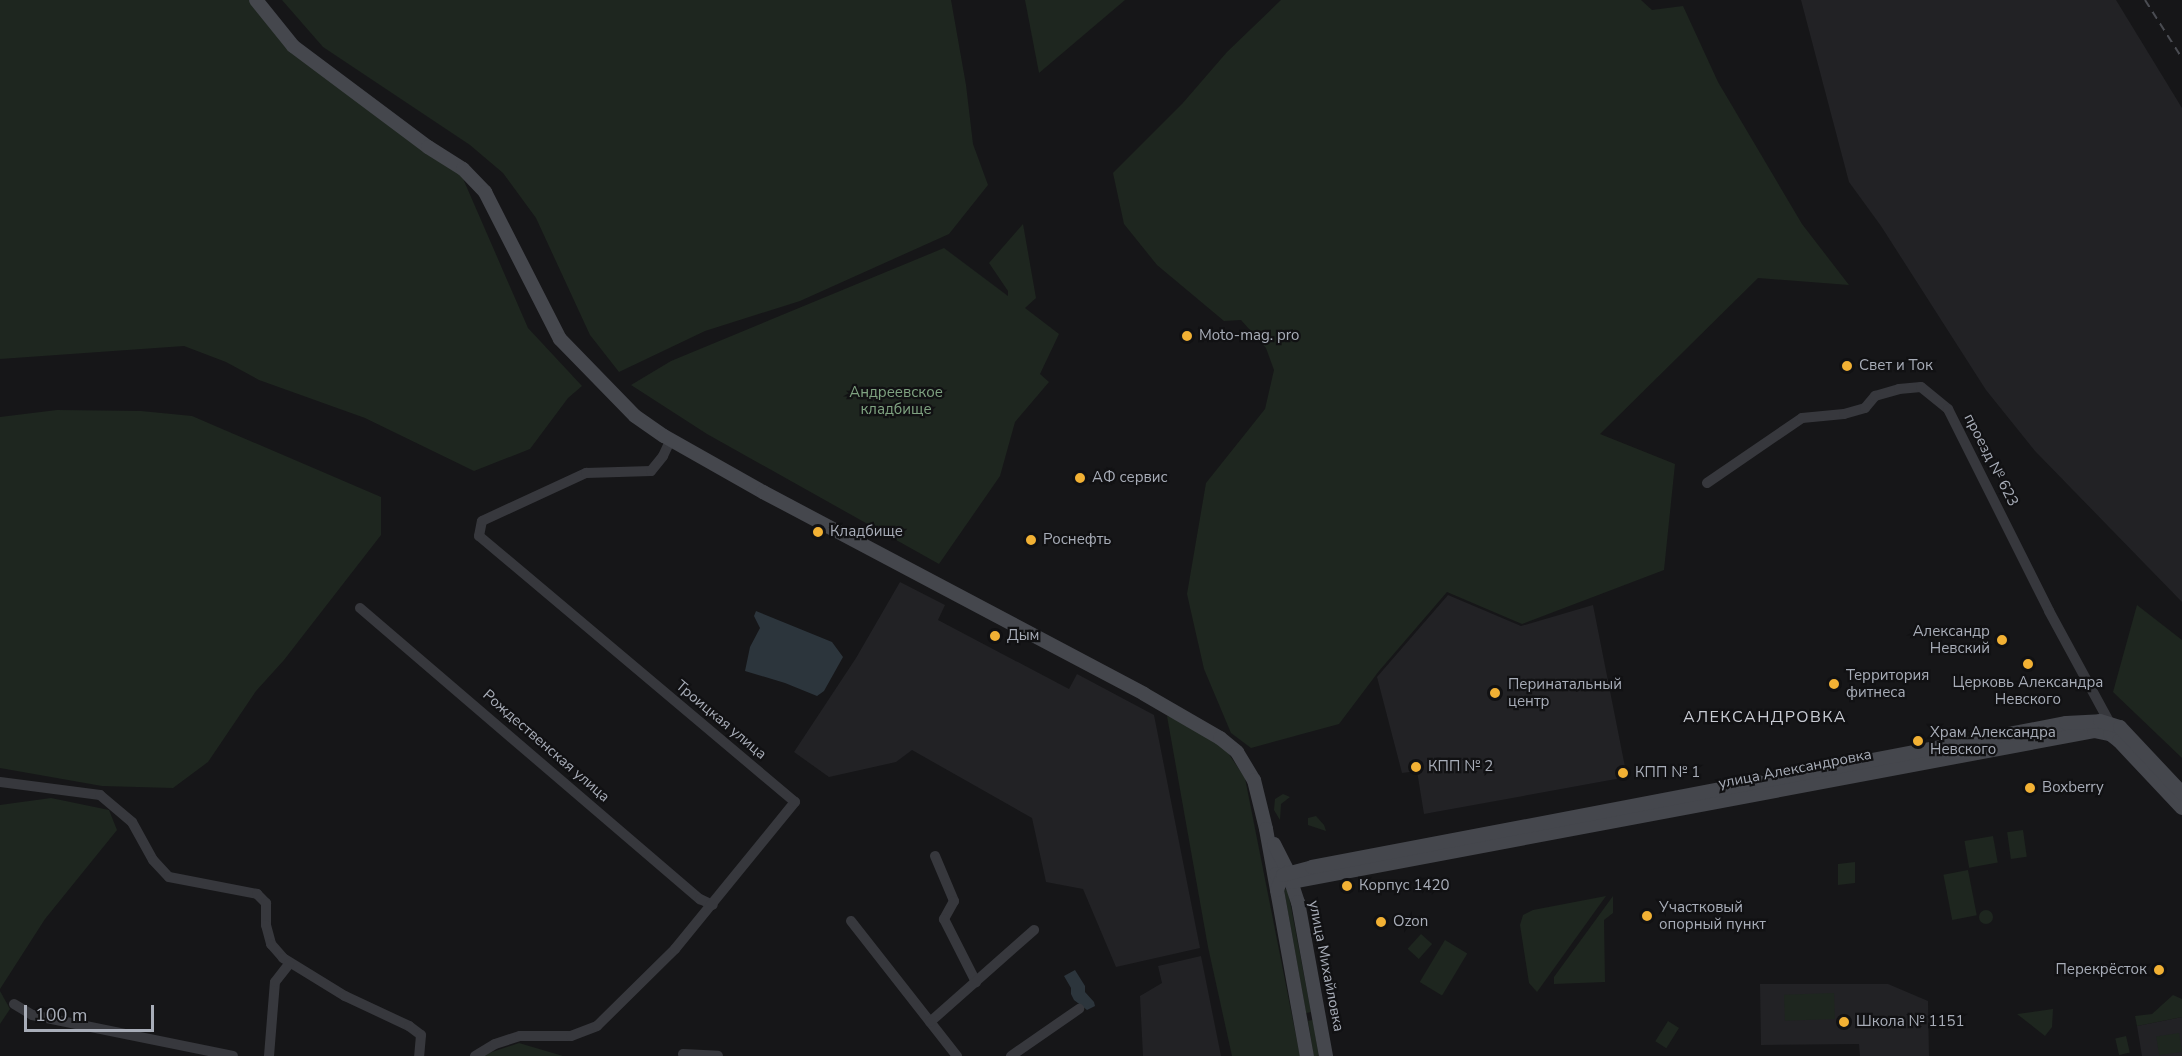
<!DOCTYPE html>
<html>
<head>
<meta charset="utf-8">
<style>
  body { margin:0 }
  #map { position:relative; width:2182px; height:1056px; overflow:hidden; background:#161618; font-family:"Nunito Sans",sans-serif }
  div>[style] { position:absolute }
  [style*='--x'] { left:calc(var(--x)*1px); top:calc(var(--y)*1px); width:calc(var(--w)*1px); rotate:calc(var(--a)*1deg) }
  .built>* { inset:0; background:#222225 }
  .green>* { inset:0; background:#1e261f; transform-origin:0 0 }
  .round { border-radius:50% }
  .water>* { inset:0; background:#2c353c }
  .street>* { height:10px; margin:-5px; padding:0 5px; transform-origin:5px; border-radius:5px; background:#37383d }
  .secondary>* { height:14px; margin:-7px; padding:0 7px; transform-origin:7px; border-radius:7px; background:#45474d }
  .rail>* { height:2px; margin-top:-1px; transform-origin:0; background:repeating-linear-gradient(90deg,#4a4c52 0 8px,transparent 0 14px) }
  .dots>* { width:16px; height:16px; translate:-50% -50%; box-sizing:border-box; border:3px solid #111113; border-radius:50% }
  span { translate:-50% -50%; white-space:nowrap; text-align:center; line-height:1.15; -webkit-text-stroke:4.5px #111113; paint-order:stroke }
  .poi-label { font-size:15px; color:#a8adb8 }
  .left { translate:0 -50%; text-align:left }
  .right { translate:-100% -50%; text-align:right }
  .park-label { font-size:15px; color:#7fa381 }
  .street-label { font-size:15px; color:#a8adb8 }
  .neighbourhood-label { font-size:16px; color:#c9ccd4; letter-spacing:1.5px }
  .scale { position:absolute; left:24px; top:1005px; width:130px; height:27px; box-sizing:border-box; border:3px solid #a8adb8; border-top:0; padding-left:8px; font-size:18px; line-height:21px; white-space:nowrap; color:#a8adb8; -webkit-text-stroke:4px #111113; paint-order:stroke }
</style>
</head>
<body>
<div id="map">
  <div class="built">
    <div style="clip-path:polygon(1801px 0,2116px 0,2182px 108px,2182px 602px,2035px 451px,1986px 390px,1881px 226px,1849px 182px)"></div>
    <div style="clip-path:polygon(900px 582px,945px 605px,938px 620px,1069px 689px,1077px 674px,1154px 715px,1200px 948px,1116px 967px,1083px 889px,1046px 882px,1032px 818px,912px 750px,896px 762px,829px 777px,794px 752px,856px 658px)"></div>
    <div style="clip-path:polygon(1448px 595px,1521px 626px,1593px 605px,1627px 777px,1424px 814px,1417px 771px,1402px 773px,1377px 677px)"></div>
    <div style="clip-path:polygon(1201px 956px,1221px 1056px,1143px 1056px,1140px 996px,1162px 983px,1158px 966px)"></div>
    <div style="clip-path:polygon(1760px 984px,1888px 984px,1928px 1001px,1929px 1056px,1860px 1056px,1859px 1044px,1761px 1045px)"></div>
    <div style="clip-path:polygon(2182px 1017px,2182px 1056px,2142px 1056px,2137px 1026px)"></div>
  </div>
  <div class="green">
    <div style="clip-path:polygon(0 0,249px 0,284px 44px,461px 174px,528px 328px,582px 386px,568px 398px,530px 449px,474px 471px,365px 418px,259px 380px,226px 362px,184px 346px,0 359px)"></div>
    <div style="clip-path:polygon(282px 0,951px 0,966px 85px,973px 144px,988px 185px,949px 234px,800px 301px,705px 331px,619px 372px,590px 335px,536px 218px,503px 173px,470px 145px,323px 47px)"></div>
    <div style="clip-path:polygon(1025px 0,1125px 0,1039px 73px)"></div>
    <div style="clip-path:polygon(1281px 0,1641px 0,1652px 10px,1683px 6px,1718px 82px,1802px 224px,1849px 285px,1758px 278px,1600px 434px,1675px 464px,1664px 570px,1522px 624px,1447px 592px,1379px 671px,1339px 724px,1251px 748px,1231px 733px,1204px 669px,1187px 594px,1206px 483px,1265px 409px,1274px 370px,1266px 348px,1241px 320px,1224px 321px,1157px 265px,1124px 224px,1113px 173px,1182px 104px,1227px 52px)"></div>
    <div style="clip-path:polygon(1023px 224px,1036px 298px,1025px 308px,1059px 334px,1040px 374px,1049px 382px,1015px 422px,1000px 476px,939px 564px,707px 434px,631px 385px,671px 361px,944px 248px,1008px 296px,1008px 291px,989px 263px)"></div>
    <div style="clip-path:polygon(57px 410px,141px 411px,192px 416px,381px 497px,381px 535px,284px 660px,256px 691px,208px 762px,173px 788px,102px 786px,0 768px,0 417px)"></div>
    <div style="clip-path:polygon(2137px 605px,2182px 640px,2182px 758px,2113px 692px)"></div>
    <div style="clip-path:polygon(1167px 716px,1178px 719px,1224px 747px,1245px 778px,1300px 1056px,1232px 1056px,1208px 947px)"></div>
    <div style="clip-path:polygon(1283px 794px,1290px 797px,1281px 804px,1280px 820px,1274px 810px,1275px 799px)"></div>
    <div style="clip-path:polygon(51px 798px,109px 810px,117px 830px,45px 919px,0 989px,0 805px)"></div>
    <div style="clip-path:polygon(1316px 816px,1324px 825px,1326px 831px,1308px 825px,1308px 818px)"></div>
    <div style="left:2023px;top:830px;width:27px;height:16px;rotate:82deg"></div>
    <div style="left:1993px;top:836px;width:27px;height:29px;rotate:80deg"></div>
    <div style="clip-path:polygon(1855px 862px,1855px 883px,1838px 885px,1838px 864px)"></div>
    <div style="left:1968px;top:870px;width:46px;height:25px;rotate:79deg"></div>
    <div style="clip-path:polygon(1286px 889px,1288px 891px,1311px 1012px,1306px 1013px,1284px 890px)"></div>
    <div style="clip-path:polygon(1606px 896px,1537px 992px,1529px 983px,1520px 925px,1523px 915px,1533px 910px)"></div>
    <div style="clip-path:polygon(1613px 896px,1613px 913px,1604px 920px,1605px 982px,1554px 984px,1554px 977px)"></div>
    <div class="round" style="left:1979px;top:910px;width:14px;height:14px"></div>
    <div style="left:1421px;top:934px;width:15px;height:20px;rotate:42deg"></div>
    <div style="left:1445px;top:940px;width:26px;height:49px;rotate:31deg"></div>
    <div style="clip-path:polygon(0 991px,10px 1009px,0 1024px)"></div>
    <div style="left:1834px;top:993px;width:26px;height:50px;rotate:88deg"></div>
    <div style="clip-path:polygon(2173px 995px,2182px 999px,2182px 1017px,2137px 1026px,2135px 1016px,2152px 1014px)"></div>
    <div style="clip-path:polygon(2053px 1009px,2052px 1027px,2045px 1036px,2017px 1014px)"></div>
    <div style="left:1313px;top:1020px;width:36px;height:5px;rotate:81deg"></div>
    <div style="left:1668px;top:1021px;width:13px;height:24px;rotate:32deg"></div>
    <div style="left:2179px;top:1033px;width:19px;height:23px;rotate:81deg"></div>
    <div style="left:2126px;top:1036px;width:17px;height:11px;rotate:77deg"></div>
    <div style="clip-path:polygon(519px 1043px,563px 1056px,480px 1056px)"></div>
  </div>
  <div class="water">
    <div style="clip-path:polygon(756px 611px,832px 642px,843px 657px,824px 691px,817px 696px,785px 683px,745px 671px,750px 647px,760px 628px,754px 616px)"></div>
    <div style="clip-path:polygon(1075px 970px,1085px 986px,1085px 992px,1094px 1002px,1095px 1006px,1087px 1010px,1074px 1000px,1071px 994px,1071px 988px,1064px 976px)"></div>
  </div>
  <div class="street">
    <div style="--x:1707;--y:483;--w:115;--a:-34.4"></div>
    <div style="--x:1802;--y:418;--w:42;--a:-5.4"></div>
    <div style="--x:1844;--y:414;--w:22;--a:-16"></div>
    <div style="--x:1865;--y:408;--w:16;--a:-50"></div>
    <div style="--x:1875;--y:396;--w:25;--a:-16"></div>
    <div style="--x:1899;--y:389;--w:22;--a:-5"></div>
    <div style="--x:1921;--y:387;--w:35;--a:39"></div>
    <div style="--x:1948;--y:409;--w:226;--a:63.4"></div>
    <div style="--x:2049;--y:611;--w:132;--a:61.5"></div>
    <div style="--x:360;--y:608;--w:448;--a:40.6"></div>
    <div style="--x:700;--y:899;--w:14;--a:25"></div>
    <div style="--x:0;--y:782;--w:101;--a:7.4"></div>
    <div style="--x:100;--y:795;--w:42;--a:40.2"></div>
    <div style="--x:132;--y:822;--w:43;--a:61.1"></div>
    <div style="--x:153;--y:860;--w:23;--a:47"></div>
    <div style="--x:169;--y:877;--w:90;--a:10.9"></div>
    <div style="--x:257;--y:894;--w:13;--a:45"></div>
    <div style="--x:266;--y:903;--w:22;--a:90"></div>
    <div style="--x:266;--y:925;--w:20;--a:75"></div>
    <div style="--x:271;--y:944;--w:18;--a:49"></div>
    <div style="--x:283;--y:958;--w:73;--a:31.5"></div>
    <div style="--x:345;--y:996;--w:71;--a:25.1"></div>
    <div style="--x:409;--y:1026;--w:15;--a:37"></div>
    <div style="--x:421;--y:1035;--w:21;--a:95"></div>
    <div style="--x:935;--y:856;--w:49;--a:67.1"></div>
    <div style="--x:954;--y:901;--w:21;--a:119"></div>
    <div style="--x:944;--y:919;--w:71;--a:63.1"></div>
    <div style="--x:851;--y:921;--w:172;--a:51.9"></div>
    <div style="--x:14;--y:1004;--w:21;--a:31"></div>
    <div style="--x:32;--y:1015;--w:205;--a:11.5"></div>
    <div style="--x:930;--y:1022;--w:139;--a:-41.5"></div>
    <div style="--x:683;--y:1054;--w:35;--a:3"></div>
    <div style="--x:269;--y:1056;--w:74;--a:-85.4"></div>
    <div style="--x:275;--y:982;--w:23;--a:-52"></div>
    <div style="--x:475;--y:1056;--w:23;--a:-31"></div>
    <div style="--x:495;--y:1044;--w:26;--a:-18"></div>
    <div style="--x:520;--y:1036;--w:51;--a:0"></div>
    <div style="--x:571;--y:1036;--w:28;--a:-21"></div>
    <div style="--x:597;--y:1026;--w:110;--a:-44.6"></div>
    <div style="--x:675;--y:949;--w:190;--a:-50.8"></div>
    <div style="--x:795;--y:802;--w:413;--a:-139.9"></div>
    <div style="--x:479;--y:536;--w:15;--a:-79"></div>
    <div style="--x:482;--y:521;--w:115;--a:-24.8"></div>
    <div style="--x:586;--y:473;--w:65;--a:-1.8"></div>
    <div style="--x:651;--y:471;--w:19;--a:-51"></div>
    <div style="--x:663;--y:456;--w:19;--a:-65"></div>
    <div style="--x:1011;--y:1056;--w:83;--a:-34.7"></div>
  </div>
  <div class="secondary">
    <div style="--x:256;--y:0;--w:59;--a:51.2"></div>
    <div style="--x:293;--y:46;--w:169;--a:36.8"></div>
    <div style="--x:428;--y:147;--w:41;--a:32.2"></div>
    <div style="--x:463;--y:169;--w:32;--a:46"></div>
    <div style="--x:485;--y:192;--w:165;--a:63"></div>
    <div style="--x:560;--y:339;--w:107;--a:45.8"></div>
    <div style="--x:635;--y:416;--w:35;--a:35"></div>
    <div style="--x:664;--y:436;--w:114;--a:29.5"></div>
    <div style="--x:763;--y:492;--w:431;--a:27.9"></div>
    <div style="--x:1144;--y:694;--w:88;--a:30.1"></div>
    <div style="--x:1220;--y:738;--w:22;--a:39"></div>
    <div style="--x:1237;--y:752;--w:33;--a:59"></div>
    <div style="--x:1254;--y:780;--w:50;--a:76.2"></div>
    <div style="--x:1266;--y:829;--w:231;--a:79.8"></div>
    <div style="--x:1274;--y:844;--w:31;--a:63"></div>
    <div style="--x:1288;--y:872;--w:32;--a:72"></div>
    <div style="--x:1298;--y:902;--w:157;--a:79.7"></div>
    <div style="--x:1276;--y:874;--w:17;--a:28"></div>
    <div style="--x:1291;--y:882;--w:817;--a:-10.65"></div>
    <div style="--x:2094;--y:731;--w:16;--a:11"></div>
    <div style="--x:2110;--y:734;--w:11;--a:38"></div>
    <div style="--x:2119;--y:741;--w:92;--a:46.8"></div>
    <div style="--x:1277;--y:890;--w:16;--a:-68"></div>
    <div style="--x:1283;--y:875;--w:30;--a:-15"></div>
    <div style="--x:1312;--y:867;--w:768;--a:-10.81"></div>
    <div style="--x:2066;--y:723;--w:34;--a:-3"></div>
    <div style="--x:2100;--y:721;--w:21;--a:17"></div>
    <div style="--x:2120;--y:727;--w:91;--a:46.8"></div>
  </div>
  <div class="rail">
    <div style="--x:2145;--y:0;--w:69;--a:57.5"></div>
  </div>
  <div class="dots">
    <div style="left:1187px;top:336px;background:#f2b134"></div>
    <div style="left:1847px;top:366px;background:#f2b134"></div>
    <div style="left:1080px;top:478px;background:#f2b134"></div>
    <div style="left:818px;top:532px;background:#f2b134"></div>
    <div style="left:1031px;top:540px;background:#f2b134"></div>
    <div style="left:995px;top:636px;background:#f2b134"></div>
    <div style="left:2002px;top:640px;background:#f2b134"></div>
    <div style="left:2028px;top:664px;background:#f2b134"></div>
    <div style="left:1834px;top:684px;background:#f2b134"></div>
    <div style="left:1495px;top:693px;background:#f2b134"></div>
    <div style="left:1918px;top:741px;background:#f2b134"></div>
    <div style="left:1416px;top:767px;background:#f2b134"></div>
    <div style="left:1623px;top:773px;background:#f2b134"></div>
    <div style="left:2030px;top:788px;background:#f2b134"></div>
    <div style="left:1347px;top:886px;background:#f2b134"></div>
    <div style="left:1647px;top:916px;background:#f2b134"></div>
    <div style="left:1381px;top:922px;background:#f2b134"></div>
    <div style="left:2159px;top:970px;background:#f2b134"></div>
    <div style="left:1844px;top:1022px;background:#f2b134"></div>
  </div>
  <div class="poi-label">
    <span class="left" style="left:1199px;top:336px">Moto-mag. pro</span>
    <span class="left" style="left:1859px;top:366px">Свет и Ток</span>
    <span class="left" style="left:1092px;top:478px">АФ сервис</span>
    <span class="left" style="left:830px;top:532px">Кладбище</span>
    <span class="left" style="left:1043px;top:540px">Роснефть</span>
    <span class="right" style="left:1990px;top:640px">Александр<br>Невский</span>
    <span class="left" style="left:1007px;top:636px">Дым</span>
    <span class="left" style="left:1846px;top:684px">Территория<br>фитнеса</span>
    <span style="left:2028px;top:691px">Церковь Александра<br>Невского</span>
    <span class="left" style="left:1508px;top:693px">Перинатальный<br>центр</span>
    <span class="left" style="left:1930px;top:741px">Храм Александра<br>Невского</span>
    <span class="left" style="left:1428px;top:767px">КПП № 2</span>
    <span class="left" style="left:1635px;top:773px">КПП № 1</span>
    <span class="left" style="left:2042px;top:788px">Boxberry</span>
    <span class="left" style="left:1359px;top:886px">Корпус 1420</span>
    <span class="left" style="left:1659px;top:916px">Участковый<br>опорный пункт</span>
    <span class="left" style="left:1393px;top:922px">Ozon</span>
    <span class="right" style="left:2147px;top:970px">Перекрёсток</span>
    <span class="left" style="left:1856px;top:1022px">Школа № 1151</span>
  </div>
  <div class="park-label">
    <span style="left:896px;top:401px">Андреевское<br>кладбище</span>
  </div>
  <div class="street-label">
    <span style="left:1991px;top:460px;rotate:63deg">проезд № 623</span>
    <span style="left:721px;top:720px;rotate:40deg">Троицкая улица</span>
    <span style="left:546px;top:746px;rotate:41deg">Рождественская улица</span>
    <span style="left:1795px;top:769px;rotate:-11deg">улица Александровка</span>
    <span style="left:1326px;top:966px;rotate:79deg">улица Михайловка</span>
  </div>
  <div class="neighbourhood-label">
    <span style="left:1765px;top:717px">АЛЕКСАНДРОВКА</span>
  </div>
  <div class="scale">100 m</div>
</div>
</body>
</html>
